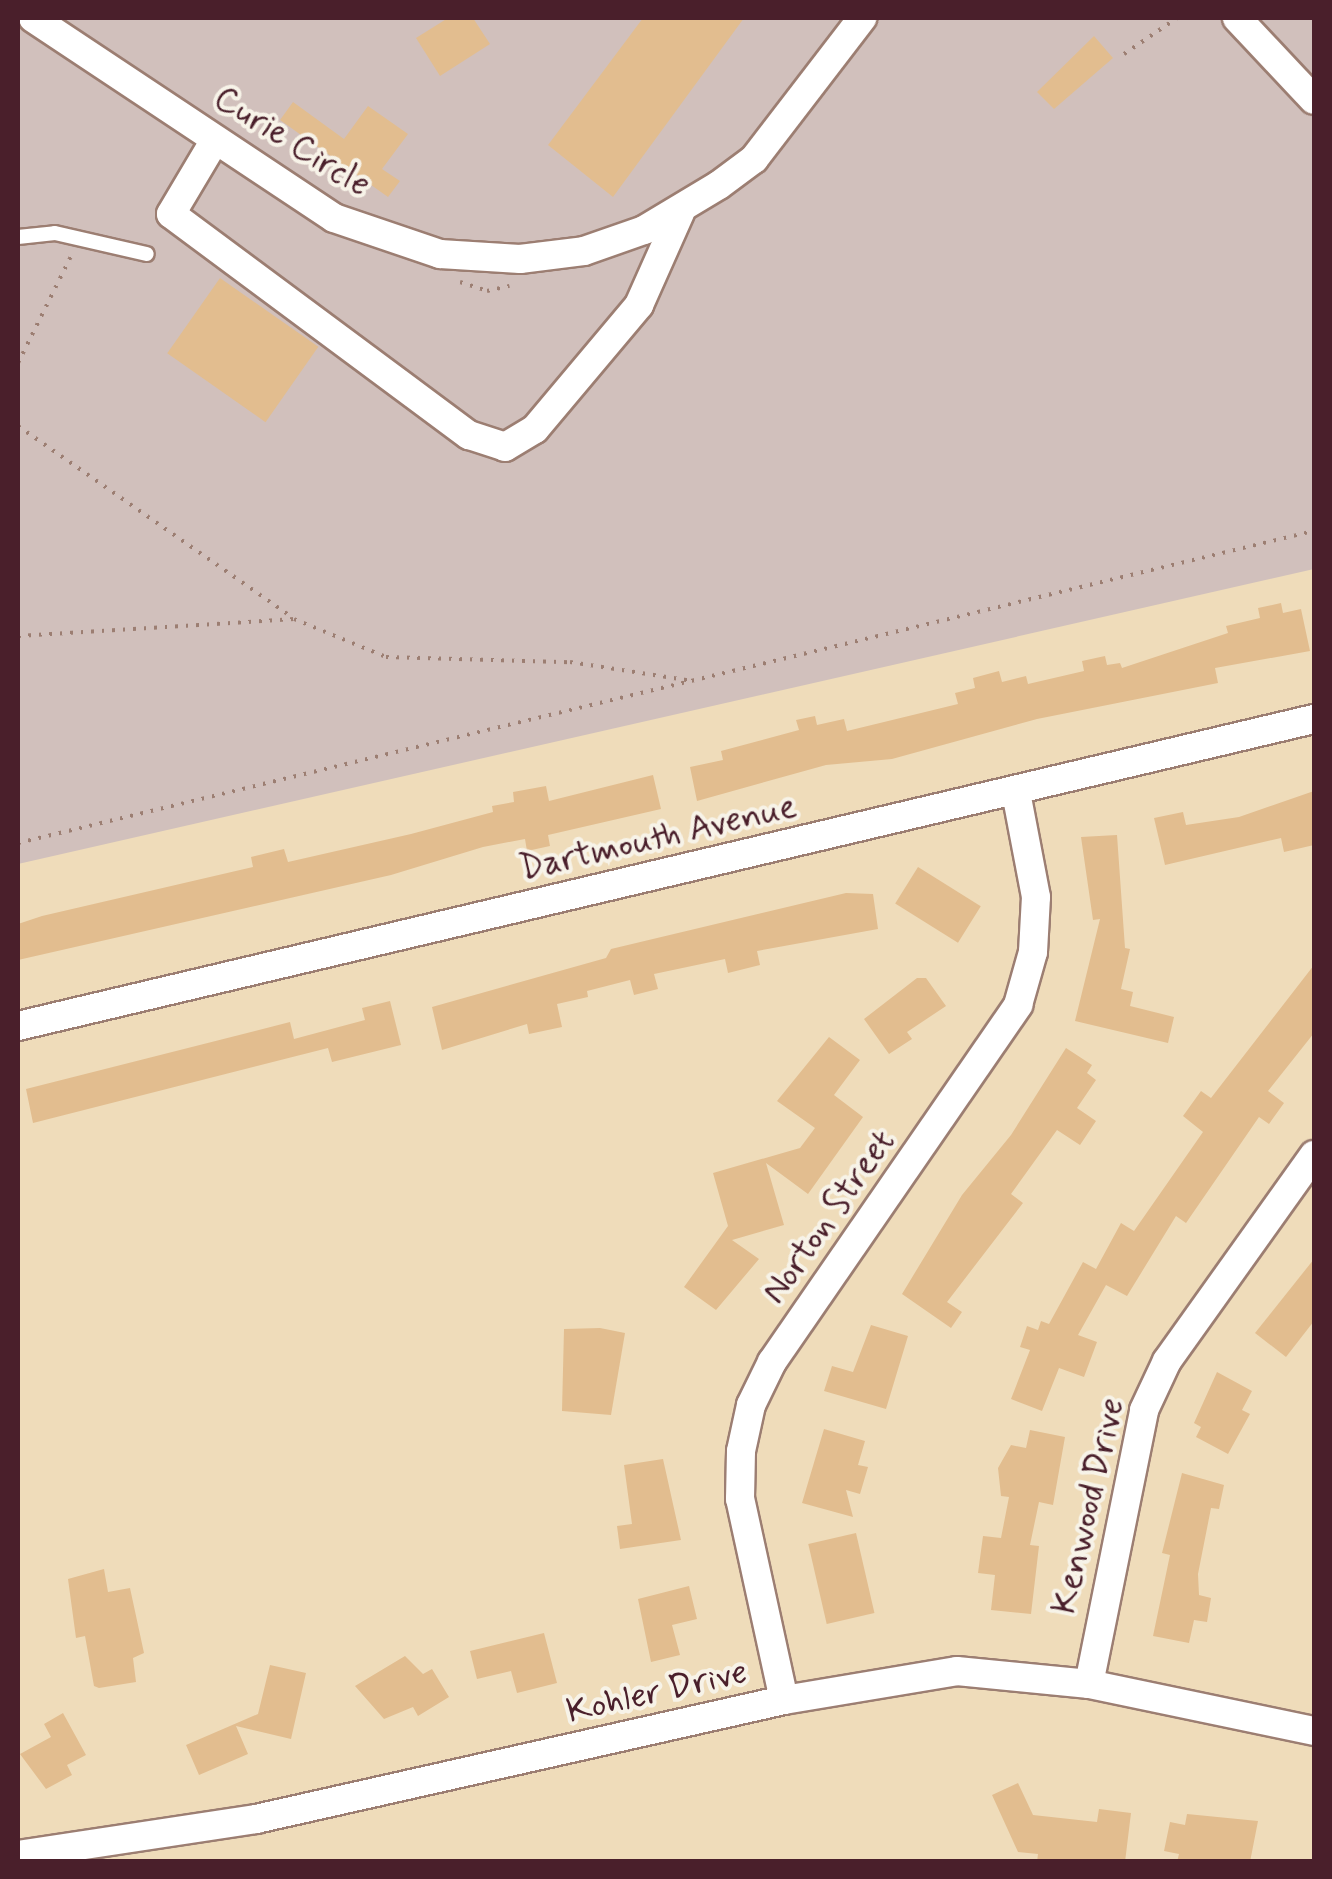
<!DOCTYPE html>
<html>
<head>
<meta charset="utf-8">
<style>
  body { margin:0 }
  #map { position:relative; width:1332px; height:1879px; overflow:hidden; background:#efdcba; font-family:Mynerve,sans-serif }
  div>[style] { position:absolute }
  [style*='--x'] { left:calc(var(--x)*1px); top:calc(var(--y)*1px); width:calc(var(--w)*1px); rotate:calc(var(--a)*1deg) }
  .industrial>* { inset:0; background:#d1c0bc }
  .building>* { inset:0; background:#e2bd8f; transform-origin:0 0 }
  .path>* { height:4px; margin-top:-2px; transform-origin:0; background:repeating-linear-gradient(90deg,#9c7e72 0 2.5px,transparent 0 10.5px) }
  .roads { filter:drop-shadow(2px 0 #9c7e72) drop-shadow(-2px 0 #9c7e72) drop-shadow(0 2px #9c7e72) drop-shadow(0 -2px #9c7e72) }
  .service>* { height:14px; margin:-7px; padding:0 7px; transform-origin:7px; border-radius:7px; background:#fff }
  .minor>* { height:28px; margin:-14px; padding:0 14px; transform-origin:14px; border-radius:14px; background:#fff }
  span { translate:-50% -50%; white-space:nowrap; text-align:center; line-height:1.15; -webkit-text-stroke:8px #f7f3e8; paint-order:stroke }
  .street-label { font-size:35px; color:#4a1f2b }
  .frame { position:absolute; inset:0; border:20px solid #4a1f2b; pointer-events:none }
</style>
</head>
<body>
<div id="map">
  <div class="industrial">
    <div style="clip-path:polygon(18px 18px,1314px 18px,1314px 569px,18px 864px)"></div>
  </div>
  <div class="building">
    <div style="clip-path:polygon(448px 18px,473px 18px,490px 44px,440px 76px,416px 38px)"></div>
    <div style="clip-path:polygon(643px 18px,744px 18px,613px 197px,548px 145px)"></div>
    <div style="clip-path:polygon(1094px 36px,1113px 58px,1054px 109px,1037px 92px)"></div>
    <div style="clip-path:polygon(293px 102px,344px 139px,368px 106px,408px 134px,382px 169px,400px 181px,388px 197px,280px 120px)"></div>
    <div style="left:220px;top:278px;width:120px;height:92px;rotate:35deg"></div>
    <div style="clip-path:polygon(1281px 603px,1283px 613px,1301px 609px,1310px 651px,1215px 668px,1218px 683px,1037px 719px,892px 759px,826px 765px,697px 801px,690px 767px,723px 760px,721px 751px,799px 730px,796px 720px,815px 716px,817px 725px,844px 719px,847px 731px,958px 704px,955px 693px,975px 688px,973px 678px,999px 671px,1002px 682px,1026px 676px,1028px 684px,1084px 671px,1082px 661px,1105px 656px,1107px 665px,1120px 663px,1122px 668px,1228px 633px,1226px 626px,1260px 618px,1258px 608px)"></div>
    <div style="clip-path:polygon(653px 775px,661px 809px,548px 835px,550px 846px,527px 851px,525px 839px,483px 847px,391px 875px,18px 960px,18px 924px,42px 916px,253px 867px,251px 857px,284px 849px,288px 862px,411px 834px,493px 812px,492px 806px,514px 802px,513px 792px,546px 786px,549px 801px)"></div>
    <div style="clip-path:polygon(1314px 791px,1314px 845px,1284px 852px,1281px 838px,1165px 865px,1154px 818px,1183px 812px,1186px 825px,1239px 817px)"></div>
    <div style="clip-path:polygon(1117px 835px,1125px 948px,1130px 949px,1121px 989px,1133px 992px,1130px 1006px,1174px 1017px,1168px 1043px,1075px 1021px,1100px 919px,1093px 920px,1081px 837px)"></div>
    <div style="left:918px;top:867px;width:74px;height:43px;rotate:32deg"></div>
    <div style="clip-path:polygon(846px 893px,873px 894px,878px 929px,757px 951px,760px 965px,728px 973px,725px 959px,654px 974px,658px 989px,634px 995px,630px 980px,587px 991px,588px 997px,557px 1004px,562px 1027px,529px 1034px,527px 1024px,442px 1050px,432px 1007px,606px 958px,611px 949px)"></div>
    <div style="clip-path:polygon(1314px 965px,1314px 1033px,1268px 1091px,1284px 1103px,1269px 1124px,1259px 1117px,1186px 1223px,1176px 1216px,1127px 1296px,1106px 1285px,1078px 1335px,1097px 1342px,1084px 1377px,1059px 1368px,1042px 1411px,1011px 1399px,1030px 1350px,1020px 1347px,1027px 1326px,1038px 1330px,1041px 1321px,1049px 1324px,1083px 1262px,1096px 1269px,1121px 1223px,1134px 1231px,1203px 1132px,1183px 1116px,1201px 1091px,1211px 1098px)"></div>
    <div style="clip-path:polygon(917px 978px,926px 978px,946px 1006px,907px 1032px,912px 1039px,889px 1054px,864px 1019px)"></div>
    <div style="clip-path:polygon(390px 1001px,401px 1045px,332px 1062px,328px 1048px,33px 1123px,26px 1089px,290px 1022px,294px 1039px,365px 1020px,362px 1008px)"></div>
    <div style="clip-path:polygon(829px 1037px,860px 1060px,834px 1095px,863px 1117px,808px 1194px,766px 1163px,784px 1225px,732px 1240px,759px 1259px,716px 1310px,684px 1287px,728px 1226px,713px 1173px,800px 1148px,815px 1128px,777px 1101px)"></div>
    <div style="clip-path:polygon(1066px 1048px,1092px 1065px,1087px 1073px,1096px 1080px,1077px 1108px,1096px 1121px,1080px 1145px,1057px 1130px,1011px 1194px,1023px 1203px,947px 1302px,962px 1312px,951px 1328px,902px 1294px,962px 1195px,1011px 1135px)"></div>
    <div style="clip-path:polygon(1314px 1259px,1314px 1321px,1286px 1357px,1255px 1333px)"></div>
    <div style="clip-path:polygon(871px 1325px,908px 1336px,886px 1409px,824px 1391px,832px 1366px,853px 1372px)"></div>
    <div style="clip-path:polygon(600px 1328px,625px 1333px,611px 1415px,562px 1411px,564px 1329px)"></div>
    <div style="clip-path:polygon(1217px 1372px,1252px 1391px,1242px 1410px,1250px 1414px,1228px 1454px,1196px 1437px,1201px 1427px,1194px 1423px)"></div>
    <div style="clip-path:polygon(824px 1429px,865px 1441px,858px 1465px,868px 1467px,860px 1494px,846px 1490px,853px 1517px,802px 1503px)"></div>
    <div style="clip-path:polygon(1030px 1430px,1065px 1437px,1053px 1505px,1039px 1502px,1030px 1545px,1039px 1546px,1031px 1614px,991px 1610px,995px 1575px,978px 1573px,983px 1536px,1001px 1538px,1009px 1497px,1001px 1496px,998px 1468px,1011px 1445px,1026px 1448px)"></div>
    <div style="clip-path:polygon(663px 1459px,681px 1540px,620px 1549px,617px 1526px,632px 1524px,624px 1465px)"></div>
    <div style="clip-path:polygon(1182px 1473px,1224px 1485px,1219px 1509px,1211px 1508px,1198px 1574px,1199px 1595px,1211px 1598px,1207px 1622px,1194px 1620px,1189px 1643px,1153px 1636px,1170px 1555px,1162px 1553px)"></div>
    <div style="left:856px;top:1533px;width:82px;height:49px;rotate:77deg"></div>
    <div style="clip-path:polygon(104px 1569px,108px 1592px,130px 1588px,144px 1653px,133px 1658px,136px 1682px,99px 1688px,94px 1686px,85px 1636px,76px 1638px,68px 1579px)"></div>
    <div style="clip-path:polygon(689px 1586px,697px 1619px,672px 1625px,680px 1655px,651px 1662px,638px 1599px)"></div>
    <div style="clip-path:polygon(544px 1633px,557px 1683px,517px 1693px,511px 1671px,477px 1679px,470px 1651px)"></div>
    <div style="clip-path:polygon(405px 1656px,423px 1674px,432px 1669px,449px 1697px,418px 1716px,413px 1707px,384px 1719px,355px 1686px)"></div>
    <div style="clip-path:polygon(270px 1665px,306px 1673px,291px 1739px,236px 1726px,248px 1754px,199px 1775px,186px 1745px,258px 1714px)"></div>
    <div style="clip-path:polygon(63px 1713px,86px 1755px,67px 1765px,72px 1775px,46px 1789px,20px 1754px,51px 1737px,44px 1724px)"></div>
    <div style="clip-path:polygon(1018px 1783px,1033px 1815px,1097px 1822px,1099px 1809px,1131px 1813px,1125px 1862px,1037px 1862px,1038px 1854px,1018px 1852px,992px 1795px)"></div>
    <div style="clip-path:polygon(1187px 1814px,1258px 1821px,1250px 1862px,1177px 1862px,1179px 1854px,1164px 1851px,1170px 1822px,1185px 1825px)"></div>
  </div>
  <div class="path">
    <div style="--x:1124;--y:54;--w:64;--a:-34.2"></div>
    <div style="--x:460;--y:282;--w:28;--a:18"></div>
    <div style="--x:487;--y:291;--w:23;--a:-13"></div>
    <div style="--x:18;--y:363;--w:119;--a:-63.6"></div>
    <div style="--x:18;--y:426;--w:334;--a:34.9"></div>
    <div style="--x:18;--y:636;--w:277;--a:-3.5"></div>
    <div style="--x:294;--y:619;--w:100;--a:22.4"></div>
    <div style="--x:386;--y:657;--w:184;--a:1.6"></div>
    <div style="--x:570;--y:662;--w:124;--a:8.8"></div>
    <div style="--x:18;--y:843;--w:1333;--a:-13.54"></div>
  </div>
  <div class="roads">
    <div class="service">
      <div style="--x:18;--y:237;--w:37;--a:-6"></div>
      <div style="--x:55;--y:233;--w:94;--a:12.9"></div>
    </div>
    <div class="minor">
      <div style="--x:33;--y:18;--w:361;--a:33.6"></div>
      <div style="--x:334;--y:218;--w:112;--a:18.8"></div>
      <div style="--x:440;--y:254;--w:80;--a:3.6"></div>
      <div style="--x:520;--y:259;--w:64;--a:-7.1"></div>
      <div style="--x:584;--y:251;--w:64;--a:-19.3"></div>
      <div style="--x:644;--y:230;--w:87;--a:-31"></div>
      <div style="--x:719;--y:185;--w:44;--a:-36.6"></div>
      <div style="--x:754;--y:159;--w:178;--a:-52.5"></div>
      <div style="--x:1237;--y:18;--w:112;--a:46.8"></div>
      <div style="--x:215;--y:140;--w:86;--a:120.7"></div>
      <div style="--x:171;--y:214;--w:371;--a:36.6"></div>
      <div style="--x:469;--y:435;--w:38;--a:18"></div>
      <div style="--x:505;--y:447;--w:35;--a:-31"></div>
      <div style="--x:535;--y:429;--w:162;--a:-50"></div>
      <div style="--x:639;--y:305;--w:101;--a:-66"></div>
      <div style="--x:18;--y:1026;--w:1332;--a:-13.33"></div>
      <div style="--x:1089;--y:1684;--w:279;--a:-78.6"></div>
      <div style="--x:1144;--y:1410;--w:54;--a:-64.9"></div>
      <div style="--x:1167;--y:1361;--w:253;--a:-54.5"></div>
      <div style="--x:784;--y:1700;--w:206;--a:-102.3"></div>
      <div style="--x:740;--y:1499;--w:48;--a:-88.8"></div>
      <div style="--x:741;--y:1451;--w:47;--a:-77.7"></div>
      <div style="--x:751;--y:1405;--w:48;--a:-64"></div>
      <div style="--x:772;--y:1362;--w:434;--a:-55.4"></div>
      <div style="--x:1018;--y:1005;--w:55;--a:-74.2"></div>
      <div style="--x:1033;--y:952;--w:55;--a:-86.9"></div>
      <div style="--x:1036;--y:897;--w:107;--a:-100.8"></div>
      <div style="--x:18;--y:1855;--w:241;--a:-8.6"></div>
      <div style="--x:256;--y:1819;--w:541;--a:-12.7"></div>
      <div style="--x:784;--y:1700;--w:175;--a:-9.5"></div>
      <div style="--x:957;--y:1671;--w:133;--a:5.6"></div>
      <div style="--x:1089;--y:1684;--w:230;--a:11.8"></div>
    </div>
  </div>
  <div class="street-label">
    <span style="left:292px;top:142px;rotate:32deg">Curie Circle</span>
    <span style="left:658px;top:838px;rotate:-13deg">Dartmouth Avenue</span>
    <span style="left:829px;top:1217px;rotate:-55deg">Norton Street</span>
    <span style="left:1089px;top:1506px;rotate:-77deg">Kenwood Drive</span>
    <span style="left:657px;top:1692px;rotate:-13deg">Kohler Drive</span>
  </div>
  <div class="frame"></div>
</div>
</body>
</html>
